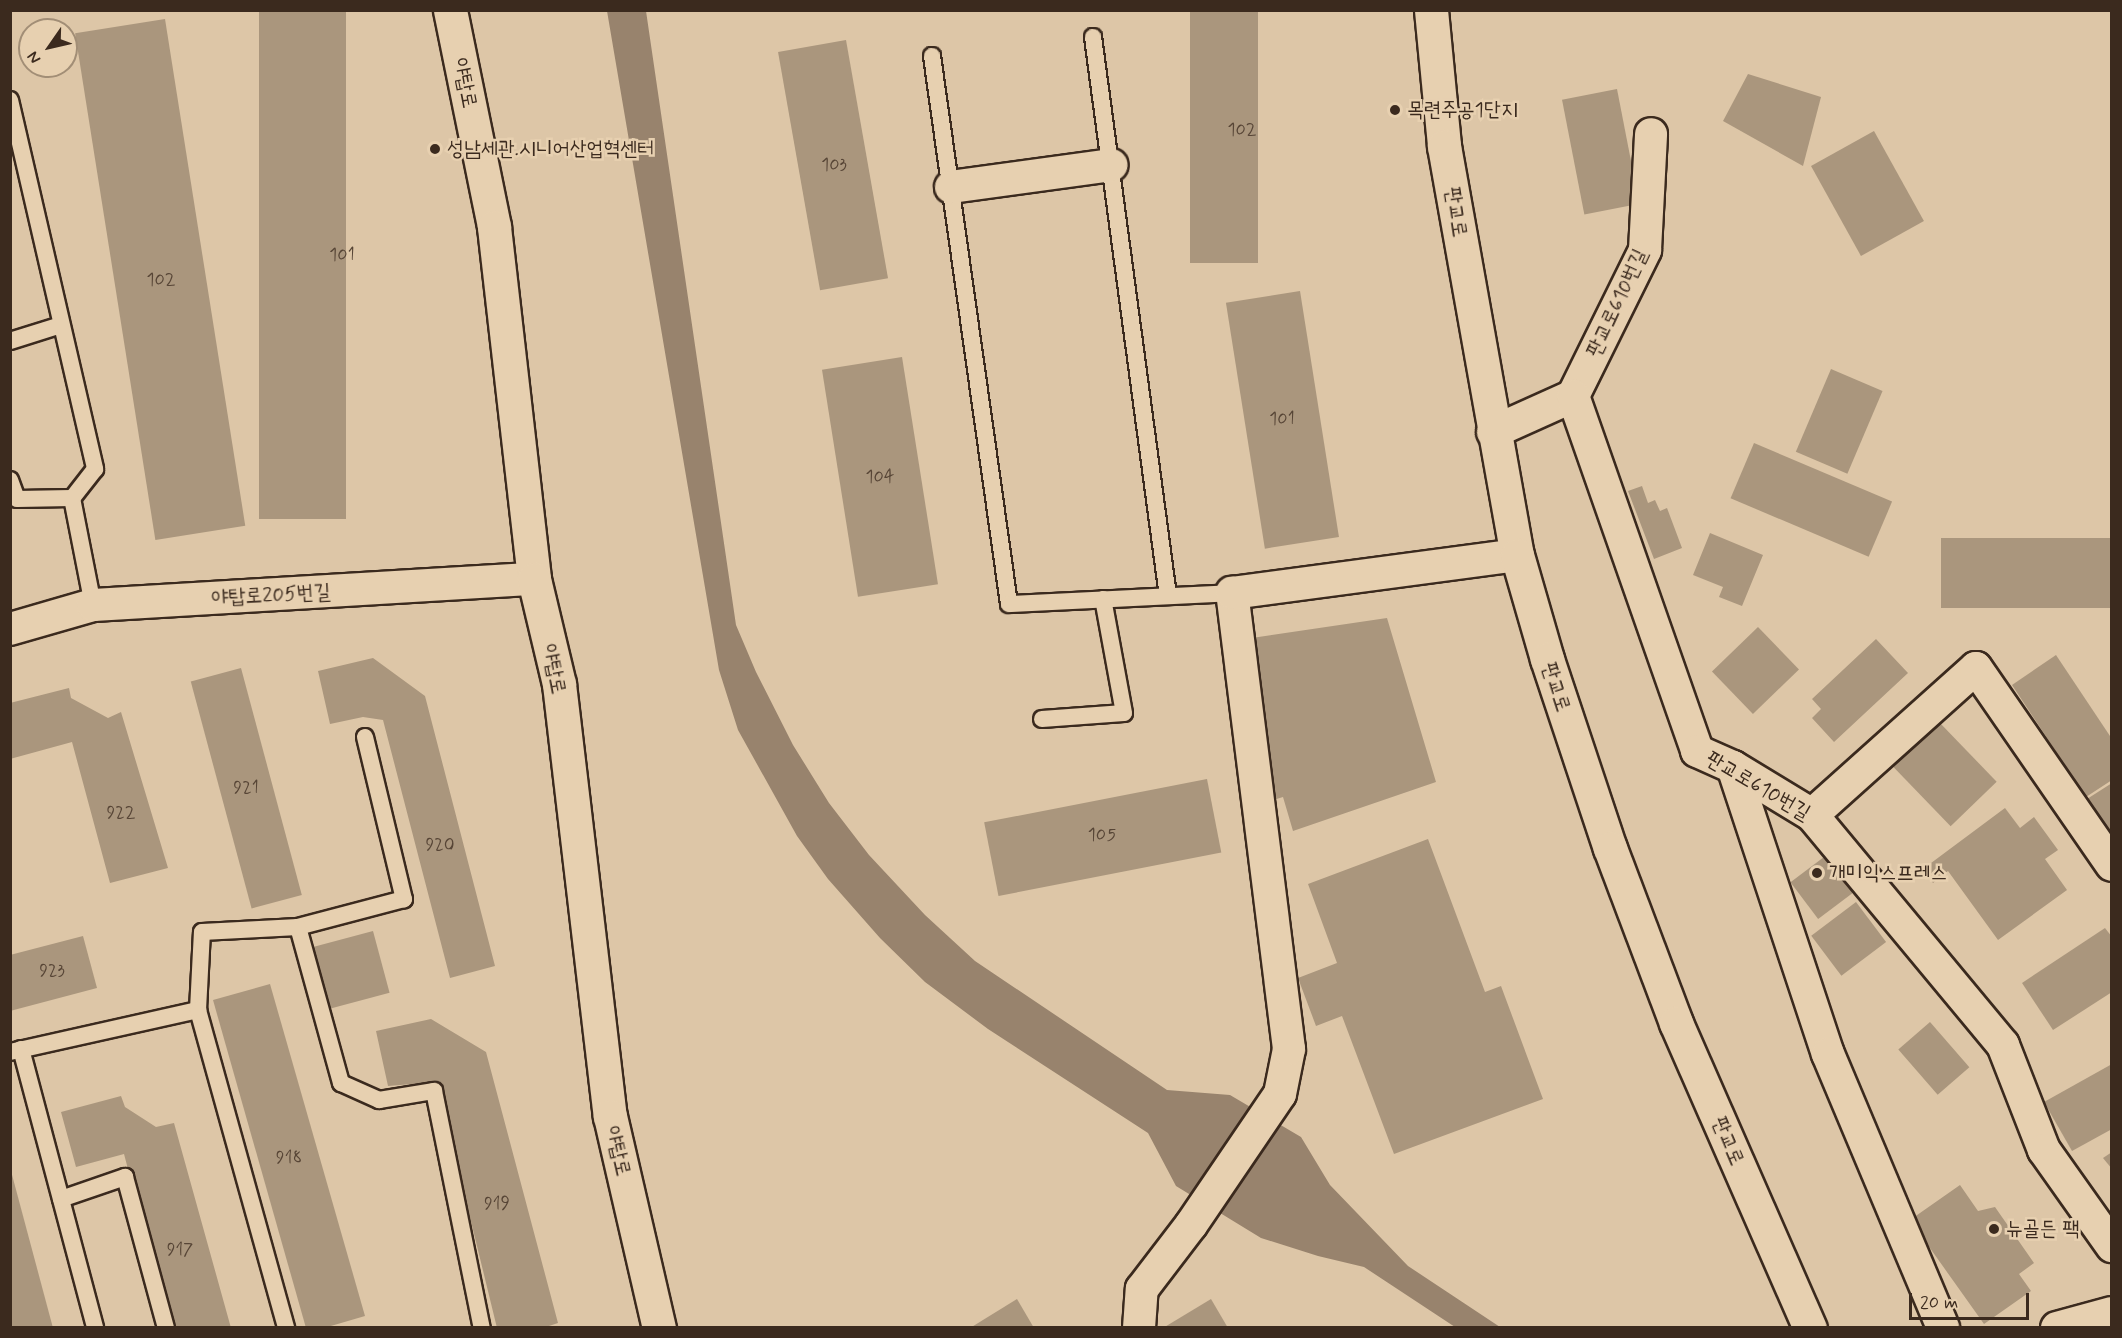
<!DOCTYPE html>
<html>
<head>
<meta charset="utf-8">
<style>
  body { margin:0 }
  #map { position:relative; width:2122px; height:1338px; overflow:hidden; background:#ddc6a7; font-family:Mynerve,"Poor Story",sans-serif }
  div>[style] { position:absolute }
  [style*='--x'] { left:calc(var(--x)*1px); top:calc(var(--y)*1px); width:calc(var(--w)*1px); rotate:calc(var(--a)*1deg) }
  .water>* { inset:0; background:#98836d }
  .building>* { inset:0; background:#aa967d; transform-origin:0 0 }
  .roads { filter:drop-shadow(2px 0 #3b2a1e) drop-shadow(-2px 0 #3b2a1e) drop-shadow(0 2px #3b2a1e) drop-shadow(0 -2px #3b2a1e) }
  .lane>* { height:16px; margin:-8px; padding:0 8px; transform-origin:8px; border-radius:8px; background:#e7d0b0 }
  .street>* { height:32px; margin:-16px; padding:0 16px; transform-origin:16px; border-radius:16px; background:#e7d0b0 }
  .secondary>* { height:33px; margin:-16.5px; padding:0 16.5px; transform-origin:16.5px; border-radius:16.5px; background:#e7d0b0 }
  .dots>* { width:16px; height:16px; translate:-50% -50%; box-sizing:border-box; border:3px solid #e7d0b0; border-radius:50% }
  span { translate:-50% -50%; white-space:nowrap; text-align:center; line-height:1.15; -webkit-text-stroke:5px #e7d0b0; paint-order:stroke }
  .number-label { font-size:18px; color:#574536 }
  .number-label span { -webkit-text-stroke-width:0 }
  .street-label { font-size:21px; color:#3b2a1e }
  .poi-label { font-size:21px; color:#3b2a1e }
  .left { translate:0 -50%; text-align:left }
  .frame { position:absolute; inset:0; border:12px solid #3b2a1e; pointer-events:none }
  .north { position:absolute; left:18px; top:18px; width:60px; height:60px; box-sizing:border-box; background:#e7d0b0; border:2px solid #a28e76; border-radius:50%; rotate:236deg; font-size:16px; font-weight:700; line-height:24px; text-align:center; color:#3b2a1e }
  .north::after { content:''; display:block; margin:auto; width:21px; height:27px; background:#3b2a1e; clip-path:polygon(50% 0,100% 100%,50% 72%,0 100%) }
  .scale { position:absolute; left:1909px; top:1293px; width:120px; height:27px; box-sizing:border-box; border:3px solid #3b2a1e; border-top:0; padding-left:8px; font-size:18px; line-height:21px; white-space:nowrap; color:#3b2a1e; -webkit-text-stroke:4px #e7d0b0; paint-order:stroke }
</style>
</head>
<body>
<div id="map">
  <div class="water">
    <div style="clip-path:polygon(607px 11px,646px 11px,736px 625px,756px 672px,793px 745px,829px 803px,869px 855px,925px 915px,975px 961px,1167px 1090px,1230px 1095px,1301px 1137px,1330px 1185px,1408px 1266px,1500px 1327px,1455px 1327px,1364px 1267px,1318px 1256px,1261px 1238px,1176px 1186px,1148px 1133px,988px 1029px,925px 982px,880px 938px,828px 879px,797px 836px,738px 730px,719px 670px)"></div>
  </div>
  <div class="building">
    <div style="left:259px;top:10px;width:87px;height:509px"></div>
    <div style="left:1190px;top:10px;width:68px;height:253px"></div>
    <div style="left:165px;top:19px;width:513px;height:91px;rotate:81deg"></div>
    <div style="left:846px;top:40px;width:242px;height:69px;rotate:80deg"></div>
    <div style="clip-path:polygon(1748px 74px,1821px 97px,1803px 166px,1723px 121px)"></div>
    <div style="left:1617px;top:89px;width:117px;height:56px;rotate:79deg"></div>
    <div style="left:1874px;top:131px;width:103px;height:72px;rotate:61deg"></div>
    <div style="left:1300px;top:291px;width:249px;height:75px;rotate:81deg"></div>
    <div style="left:902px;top:357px;width:230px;height:81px;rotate:81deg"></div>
    <div style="left:1831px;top:369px;width:56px;height:90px;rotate:23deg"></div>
    <div style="left:1754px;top:443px;width:150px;height:60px;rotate:23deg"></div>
    <div style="clip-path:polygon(1642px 486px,1648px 503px,1655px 500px,1660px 511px,1667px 508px,1682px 548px,1654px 559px,1628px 491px)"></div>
    <div style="clip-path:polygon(1710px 533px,1763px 555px,1742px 606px,1719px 597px,1723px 587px,1693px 575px)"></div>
    <div style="left:2112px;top:538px;width:70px;height:171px;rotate:90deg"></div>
    <div style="clip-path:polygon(1387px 618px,1436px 782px,1293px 831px,1283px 797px,1263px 803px,1245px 639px)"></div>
    <div style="left:1758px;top:627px;width:59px;height:64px;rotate:46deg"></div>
    <div style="clip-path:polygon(1876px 639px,1908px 673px,1834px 742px,1812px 718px,1821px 709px,1812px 699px)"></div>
    <div style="clip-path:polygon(2056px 655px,2112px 739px,2112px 780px,2086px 797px,2012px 685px)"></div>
    <div style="clip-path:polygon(373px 658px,425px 696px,495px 966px,450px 978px,383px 720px,363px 717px,330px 724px,318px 671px)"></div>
    <div style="left:241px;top:668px;width:235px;height:52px;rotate:75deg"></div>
    <div style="clip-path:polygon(69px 688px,71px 698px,108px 718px,121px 712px,168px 868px,110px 883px,72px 742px,10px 759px,10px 703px)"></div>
    <div style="left:1939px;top:722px;width:83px;height:64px;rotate:46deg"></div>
    <div style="left:1207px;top:779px;width:75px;height:227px;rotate:79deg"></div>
    <div style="clip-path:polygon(2112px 783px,2112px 836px,2087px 799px)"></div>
    <div style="clip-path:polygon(2005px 808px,2020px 828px,2034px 817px,2058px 850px,2045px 859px,2067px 890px,1998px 940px,1948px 871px,1933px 883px,1923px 869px)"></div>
    <div style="clip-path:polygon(1428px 839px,1485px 992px,1501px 986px,1543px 1099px,1394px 1154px,1342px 1016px,1316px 1026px,1298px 978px,1337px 963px,1308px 884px)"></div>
    <div style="left:1828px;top:854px;width:46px;height:47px;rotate:53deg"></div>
    <div style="left:1856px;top:902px;width:50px;height:56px;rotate:53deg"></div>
    <div style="clip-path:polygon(2105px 928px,2112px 937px,2112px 992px,2053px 1030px,2022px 983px)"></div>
    <div style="left:373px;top:931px;width:64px;height:62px;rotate:75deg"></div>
    <div style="clip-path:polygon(83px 936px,97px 988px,10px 1011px,10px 955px)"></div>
    <div style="clip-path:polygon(270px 984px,365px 1316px,324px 1328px,306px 1328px,213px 1000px)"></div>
    <div style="clip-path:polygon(431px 1019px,486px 1052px,558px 1323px,543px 1328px,497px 1328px,437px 1082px,388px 1086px,376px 1031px)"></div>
    <div style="left:1930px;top:1022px;width:60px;height:42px;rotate:49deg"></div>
    <div style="clip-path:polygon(2112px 1064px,2112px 1129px,2072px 1151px,2044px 1102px)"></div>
    <div style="clip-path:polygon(121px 1096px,125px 1107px,156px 1127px,174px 1123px,231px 1328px,170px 1328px,124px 1154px,76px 1167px,61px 1112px)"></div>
    <div style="clip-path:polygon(2112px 1152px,2112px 1169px,2103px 1158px)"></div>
    <div style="clip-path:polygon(10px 1171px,11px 1171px,53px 1328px,10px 1328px)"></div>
    <div style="clip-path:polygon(1960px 1185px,1978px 1211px,1995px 1207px,2034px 1263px,2019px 1274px,2031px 1291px,1984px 1324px,1910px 1220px)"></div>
    <div style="clip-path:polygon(1017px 1299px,1034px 1328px,970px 1328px)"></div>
    <div style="clip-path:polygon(1211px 1299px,1228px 1328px,1163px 1328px)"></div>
  </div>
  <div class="roads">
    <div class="lane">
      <div style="--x:1093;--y:37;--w:564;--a:82.36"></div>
      <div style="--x:932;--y:56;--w:553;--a:82"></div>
      <div style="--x:1009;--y:604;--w:223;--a:-2.8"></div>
      <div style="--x:10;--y:100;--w:379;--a:77"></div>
      <div style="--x:95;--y:469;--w:37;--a:128"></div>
      <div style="--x:72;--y:498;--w:109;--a:78.9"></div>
      <div style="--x:10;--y:341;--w:53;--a:-17.4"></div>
      <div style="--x:10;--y:480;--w:20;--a:70"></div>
      <div style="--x:17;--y:499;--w:55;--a:-1"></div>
      <div style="--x:1042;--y:719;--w:82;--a:-4.2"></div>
      <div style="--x:1124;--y:713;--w:116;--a:-100.4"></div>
      <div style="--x:365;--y:737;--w:167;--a:76.5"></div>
      <div style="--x:404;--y:899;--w:110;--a:165.2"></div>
      <div style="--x:298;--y:927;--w:162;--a:74.6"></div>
      <div style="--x:341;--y:1083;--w:42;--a:24.1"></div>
      <div style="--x:379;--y:1100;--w:56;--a:-9.3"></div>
      <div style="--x:434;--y:1091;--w:242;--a:78.6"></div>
      <div style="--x:198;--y:1010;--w:78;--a:-87.1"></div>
      <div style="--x:202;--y:932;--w:96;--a:-3"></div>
      <div style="--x:21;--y:1049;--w:289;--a:75.1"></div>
      <div style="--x:10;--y:1052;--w:193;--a:-12.6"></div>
      <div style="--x:198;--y:1010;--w:330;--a:74.5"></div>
      <div style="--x:61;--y:1199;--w:68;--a:-19"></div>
      <div style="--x:125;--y:1177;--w:156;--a:74.8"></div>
    </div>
    <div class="street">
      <div style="--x:951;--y:187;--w:162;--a:-7.8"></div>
      <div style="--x:1573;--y:396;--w:163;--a:-63.7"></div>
      <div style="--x:1645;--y:250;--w:116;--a:-87"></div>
      <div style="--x:1493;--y:432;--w:88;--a:-24.2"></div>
      <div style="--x:1573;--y:396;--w:376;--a:70.7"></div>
      <div style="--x:1697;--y:751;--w:39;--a:24"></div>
      <div style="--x:1733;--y:767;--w:92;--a:31.3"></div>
      <div style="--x:1812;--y:815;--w:299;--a:50.3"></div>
      <div style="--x:2003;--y:1045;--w:113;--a:68.7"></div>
      <div style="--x:2044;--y:1150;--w:118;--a:54.7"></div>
      <div style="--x:10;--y:629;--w:86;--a:-16.1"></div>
      <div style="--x:93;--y:605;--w:442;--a:-3.4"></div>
      <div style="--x:1733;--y:767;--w:302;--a:71.7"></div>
      <div style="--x:1828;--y:1054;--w:297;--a:67.2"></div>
      <div style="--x:1812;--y:815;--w:220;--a:-41.9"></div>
      <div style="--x:1976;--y:668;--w:239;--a:55.4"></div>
      <div style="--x:1139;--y:1328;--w:39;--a:-86"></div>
      <div style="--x:1142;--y:1289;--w:81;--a:-52.6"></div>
      <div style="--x:1191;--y:1225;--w:158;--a:-55.8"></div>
      <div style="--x:1280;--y:1094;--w:46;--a:-78.7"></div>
      <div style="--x:1289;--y:1049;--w:460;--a:-97.1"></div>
      <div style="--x:1232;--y:593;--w:288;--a:-7.6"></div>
      <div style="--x:2057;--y:1328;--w:57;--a:-15.3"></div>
    </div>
    <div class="secondary">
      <div style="--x:450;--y:10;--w:221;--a:78.5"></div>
      <div style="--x:494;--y:227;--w:354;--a:83.5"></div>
      <div style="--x:534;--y:579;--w:108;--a:76.6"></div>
      <div style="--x:559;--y:684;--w:435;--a:83.3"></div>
      <div style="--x:610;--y:1116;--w:218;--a:77"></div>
      <div style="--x:1431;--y:10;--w:137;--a:84.5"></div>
      <div style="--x:1444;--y:146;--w:415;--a:79.9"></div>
      <div style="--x:1517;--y:555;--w:108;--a:73.9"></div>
      <div style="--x:1547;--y:659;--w:199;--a:71.6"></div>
      <div style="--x:1610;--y:848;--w:187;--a:69.3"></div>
      <div style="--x:1676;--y:1023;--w:333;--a:66.3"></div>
    </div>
  </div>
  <div class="dots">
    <div style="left:1395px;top:110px;background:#3b2a1e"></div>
    <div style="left:435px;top:149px;background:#3b2a1e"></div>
    <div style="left:1817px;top:873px;background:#3b2a1e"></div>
    <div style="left:1994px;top:1229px;background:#3b2a1e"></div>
  </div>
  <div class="number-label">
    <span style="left:1242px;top:130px">102</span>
    <span style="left:834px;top:165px">103</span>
    <span style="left:342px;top:255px">101</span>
    <span style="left:161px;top:280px">102</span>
    <span style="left:1282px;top:419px">101</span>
    <span style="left:880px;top:477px">104</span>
    <span style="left:246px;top:788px">921</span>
    <span style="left:121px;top:813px">922</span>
    <span style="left:1102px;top:835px">105</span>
    <span style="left:440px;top:845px">920</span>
    <span style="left:52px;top:971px">923</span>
    <span style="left:289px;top:1158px">918</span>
    <span style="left:497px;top:1204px">919</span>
    <span style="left:180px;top:1250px">917</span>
  </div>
  <div class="street-label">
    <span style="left:465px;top:83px;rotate:79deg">야탑로</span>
    <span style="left:1456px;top:212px;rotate:81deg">판교로</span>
    <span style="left:1617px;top:303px;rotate:-65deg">판교로610번길</span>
    <span style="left:271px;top:595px;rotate:-3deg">야탑로205번길</span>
    <span style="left:554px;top:669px;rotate:79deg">야탑로</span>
    <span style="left:1556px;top:687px;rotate:72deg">판교로</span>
    <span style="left:1758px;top:786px;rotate:30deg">판교로610번길</span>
    <span style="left:1728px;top:1141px;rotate:67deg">판교로</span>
    <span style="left:618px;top:1151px;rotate:77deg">야탑로</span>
  </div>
  <div class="poi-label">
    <span class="left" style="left:1407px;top:110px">목련주공1단지</span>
    <span class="left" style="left:447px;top:149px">성남세관.시니어산업혁센터</span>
    <span class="left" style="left:1829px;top:873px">개미익스프레스</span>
    <span class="left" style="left:2006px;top:1229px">뉴골든 팩</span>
  </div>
  <div class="frame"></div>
  <div class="north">N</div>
  <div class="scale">20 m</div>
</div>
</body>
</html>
